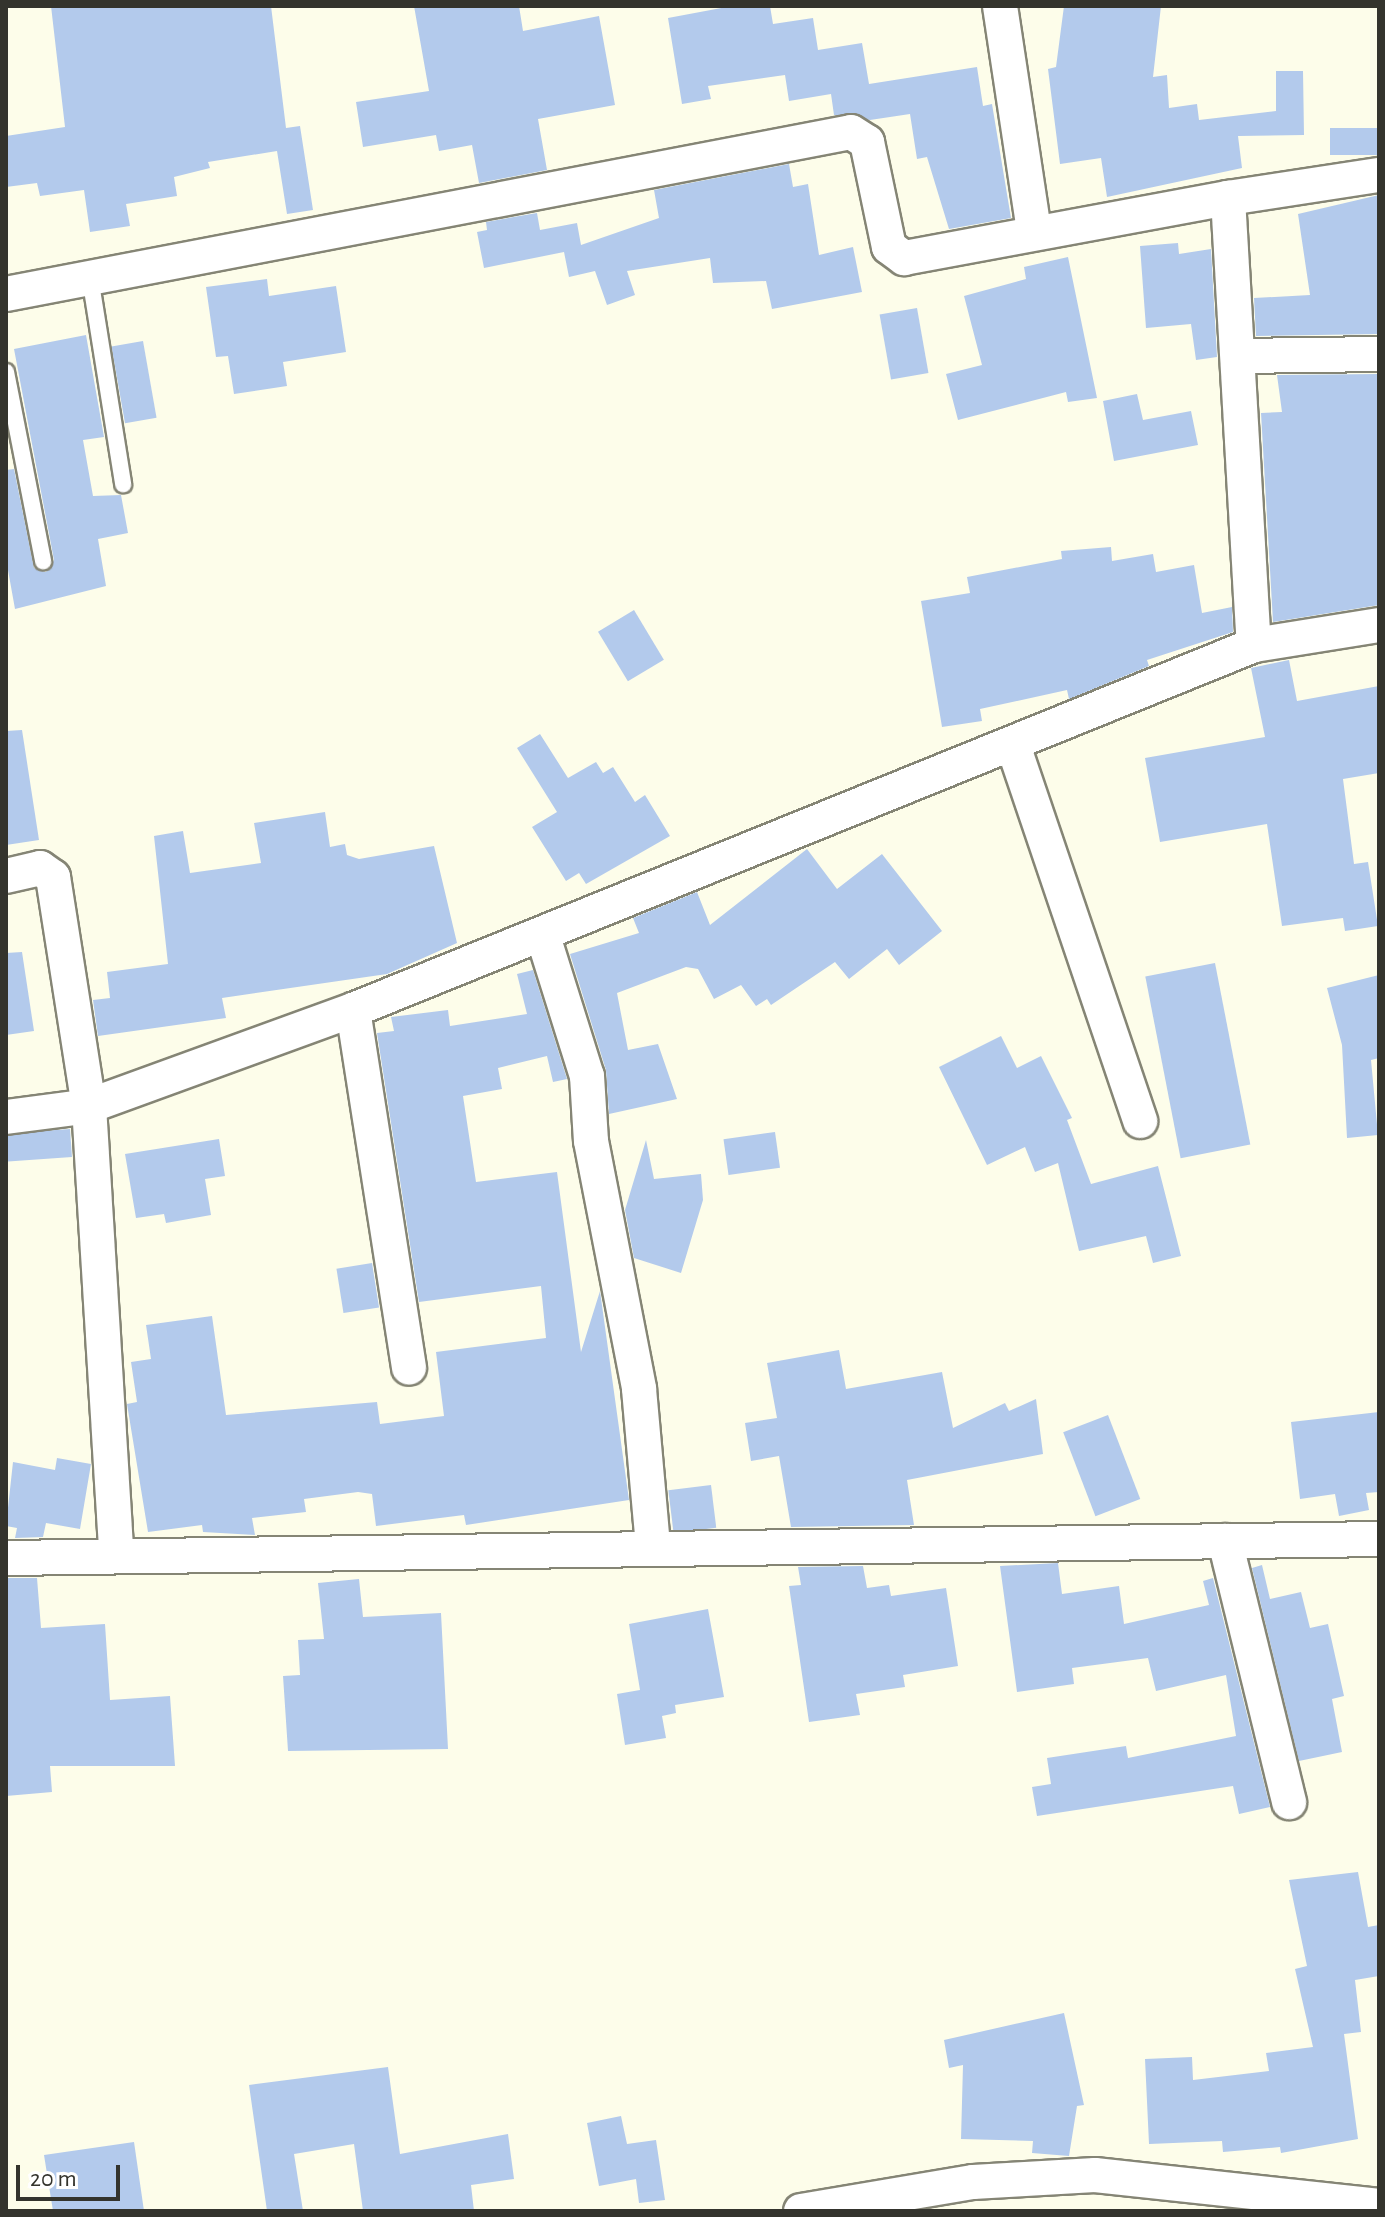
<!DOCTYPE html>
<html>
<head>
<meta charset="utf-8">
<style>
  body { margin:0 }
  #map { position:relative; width:1385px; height:2217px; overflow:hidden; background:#fdfdea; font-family:"Alegreya Sans",sans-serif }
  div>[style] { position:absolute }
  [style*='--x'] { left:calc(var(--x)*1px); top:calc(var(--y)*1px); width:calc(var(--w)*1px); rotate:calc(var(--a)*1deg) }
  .building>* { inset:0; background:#b3caec; transform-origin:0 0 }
  .roads { filter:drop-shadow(2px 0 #858575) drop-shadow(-2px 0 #858575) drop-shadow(0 2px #858575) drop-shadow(0 -2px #858575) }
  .lane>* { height:16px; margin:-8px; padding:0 8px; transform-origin:8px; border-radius:8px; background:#fff }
  .street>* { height:34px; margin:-17px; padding:0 17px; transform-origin:17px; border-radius:17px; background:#fff }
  span { translate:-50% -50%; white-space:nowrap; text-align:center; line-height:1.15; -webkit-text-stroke:6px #fff; paint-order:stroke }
  .frame { position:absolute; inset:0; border:8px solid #34342d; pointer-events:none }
  .scale { position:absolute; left:16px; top:2165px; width:104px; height:36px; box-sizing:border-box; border:4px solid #34342d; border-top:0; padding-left:10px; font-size:24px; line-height:28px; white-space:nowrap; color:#34342d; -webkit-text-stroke:6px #fff; paint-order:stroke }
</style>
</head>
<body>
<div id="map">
  <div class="building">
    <div style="clip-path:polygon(51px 6px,271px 6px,286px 128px,300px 126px,313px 210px,287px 214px,277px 151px,208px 162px,210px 168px,174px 177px,177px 196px,126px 204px,130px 226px,90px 232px,84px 190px,40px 196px,37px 183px,6px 187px,6px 136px,65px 127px)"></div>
    <div style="clip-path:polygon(414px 6px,519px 6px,523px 31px,599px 16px,615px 105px,538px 119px,547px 170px,479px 183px,472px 145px,439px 151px,436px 135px,363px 147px,356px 102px,429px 91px)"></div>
    <div style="clip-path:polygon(732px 6px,770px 6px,773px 24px,813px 18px,818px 50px,862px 43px,869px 84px,977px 67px,983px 106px,992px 104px,1011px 218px,949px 229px,927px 157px,917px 159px,910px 114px,870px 120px,834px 115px,831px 94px,789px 101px,785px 75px,708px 86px,711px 99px,682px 104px,668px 18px)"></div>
    <div style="clip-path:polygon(1064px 6px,1161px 6px,1153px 77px,1167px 75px,1169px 108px,1197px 104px,1199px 120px,1276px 111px,1276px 71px,1303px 71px,1304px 135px,1238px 136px,1242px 168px,1107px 197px,1101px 158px,1060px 164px,1048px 69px,1056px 67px)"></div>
    <div style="left:1379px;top:128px;width:27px;height:49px;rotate:90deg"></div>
    <div style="clip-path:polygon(789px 164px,793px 187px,808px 184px,819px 255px,853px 247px,862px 292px,772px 309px,766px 281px,713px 283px,710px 258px,627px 271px,635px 295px,607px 305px,595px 271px,569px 277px,564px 252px,484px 268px,477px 232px,487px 230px,486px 222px,537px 213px,540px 230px,577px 223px,581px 245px,659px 218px,654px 190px)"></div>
    <div style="clip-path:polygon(1379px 195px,1379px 334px,1256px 336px,1254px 298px,1310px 295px,1298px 214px)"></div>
    <div style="clip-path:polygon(1178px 243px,1179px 254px,1211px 249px,1217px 357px,1196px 360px,1191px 324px,1146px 328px,1140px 246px)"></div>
    <div style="clip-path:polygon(1068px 257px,1097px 398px,1068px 402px,1066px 392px,958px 420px,946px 374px,982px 365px,964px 296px,1026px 279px,1024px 267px)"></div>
    <div style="clip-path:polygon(267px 279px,269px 296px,336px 286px,346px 352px,283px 362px,287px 386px,234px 394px,228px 356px,216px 357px,206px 287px)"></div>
    <div style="left:917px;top:308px;width:66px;height:38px;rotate:80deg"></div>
    <div style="clip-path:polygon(86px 335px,104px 437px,83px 440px,93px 496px,121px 495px,128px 533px,98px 539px,106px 586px,15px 609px,6px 559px,6px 470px,14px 469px,34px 568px,46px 572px,54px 560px,14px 349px)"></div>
    <div style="left:143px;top:341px;width:78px;height:32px;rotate:80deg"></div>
    <div style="clip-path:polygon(1379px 374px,1379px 605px,1273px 622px,1261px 413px,1282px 412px,1277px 375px)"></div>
    <div style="clip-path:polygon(1137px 394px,1143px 420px,1191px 411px,1198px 445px,1114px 461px,1103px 401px)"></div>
    <div style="clip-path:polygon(1111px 547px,1112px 561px,1153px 554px,1156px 572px,1194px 565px,1202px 613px,1232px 607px,1233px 632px,1147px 660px,1149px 666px,1069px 699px,1067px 690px,980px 709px,982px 721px,942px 727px,921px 601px,970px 593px,967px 577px,1062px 559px,1061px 551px)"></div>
    <div style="left:634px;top:610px;width:58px;height:42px;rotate:59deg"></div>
    <div style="clip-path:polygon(1289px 660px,1297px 701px,1379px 686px,1379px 773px,1343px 779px,1354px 864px,1368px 862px,1378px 926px,1345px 931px,1343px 918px,1282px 926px,1267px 824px,1160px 842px,1145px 758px,1265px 737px,1251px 668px)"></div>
    <div style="clip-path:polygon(22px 730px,39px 840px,6px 845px,6px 731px)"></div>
    <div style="clip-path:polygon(540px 734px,568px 778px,596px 762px,603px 773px,613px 767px,635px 802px,645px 795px,670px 836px,586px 884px,579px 873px,566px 881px,532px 827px,557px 812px,517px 748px)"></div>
    <div style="clip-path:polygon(325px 812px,330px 847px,345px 844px,347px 855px,359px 859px,434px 846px,457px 943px,387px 974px,222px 998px,226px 1018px,98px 1036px,93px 1000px,110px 998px,107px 972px,168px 964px,154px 836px,183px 831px,190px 873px,261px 863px,254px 823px)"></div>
    <div style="clip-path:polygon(807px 849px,837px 889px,882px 854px,942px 931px,899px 965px,887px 949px,849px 979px,835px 962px,771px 1005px,767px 999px,756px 1006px,741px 985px,714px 999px,698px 969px,686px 967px,617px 993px,628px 1050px,658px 1044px,677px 1099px,609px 1114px,606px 1070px,570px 954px,639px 933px,633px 918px,697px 892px,710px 925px)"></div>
    <div style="clip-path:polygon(22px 952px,34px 1031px,6px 1035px,6px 953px)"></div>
    <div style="left:1215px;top:963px;width:185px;height:71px;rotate:79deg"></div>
    <div style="clip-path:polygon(533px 970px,567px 1079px,553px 1082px,547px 1056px,498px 1068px,502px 1089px,463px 1096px,476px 1182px,557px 1172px,581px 1352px,600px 1291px,629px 1500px,466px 1525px,464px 1515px,376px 1526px,372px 1494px,358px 1492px,304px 1499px,306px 1512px,252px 1518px,255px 1535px,203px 1532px,202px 1525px,148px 1532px,127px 1404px,137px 1402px,131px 1362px,151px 1359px,146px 1325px,212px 1316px,226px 1415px,377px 1402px,380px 1424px,444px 1416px,436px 1352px,546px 1338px,541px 1286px,419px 1302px,377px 1033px,394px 1031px,391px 1017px,448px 1010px,450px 1026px,527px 1014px,517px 974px)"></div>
    <div style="clip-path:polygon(1379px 975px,1379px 1058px,1371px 1060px,1378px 1135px,1347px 1138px,1342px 1045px,1327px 988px)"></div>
    <div style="clip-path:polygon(1001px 1036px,1017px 1068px,1041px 1056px,1072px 1118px,1067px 1120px,1091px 1184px,1158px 1166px,1181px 1256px,1153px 1263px,1146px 1236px,1079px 1251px,1058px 1163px,1035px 1172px,1025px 1147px,987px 1165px,939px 1067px)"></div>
    <div style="left:70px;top:1129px;width:28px;height:64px;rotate:86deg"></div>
    <div style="left:775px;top:1132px;width:36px;height:52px;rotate:82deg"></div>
    <div style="clip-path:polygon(219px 1139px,225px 1176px,205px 1179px,211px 1215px,166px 1223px,164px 1214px,136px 1218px,125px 1154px)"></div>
    <div style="clip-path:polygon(646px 1140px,654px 1179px,701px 1174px,703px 1200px,681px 1273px,634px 1258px,625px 1210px)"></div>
    <div style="left:372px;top:1263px;width:45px;height:36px;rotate:81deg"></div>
    <div style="clip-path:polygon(839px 1350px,846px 1389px,942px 1372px,953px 1428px,1005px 1403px,1009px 1411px,1036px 1399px,1043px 1454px,907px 1480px,914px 1525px,791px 1527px,779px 1456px,751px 1461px,745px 1423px,777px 1418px,767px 1363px)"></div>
    <div style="clip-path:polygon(1379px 1412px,1379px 1492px,1366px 1493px,1369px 1510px,1339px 1516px,1335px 1494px,1300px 1499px,1291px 1422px)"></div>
    <div style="left:1108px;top:1415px;width:90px;height:48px;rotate:69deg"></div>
    <div style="clip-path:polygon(57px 1458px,91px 1464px,80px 1529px,46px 1523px,43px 1537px,15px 1538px,17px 1528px,6px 1526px,13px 1462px,55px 1470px)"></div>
    <div style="left:711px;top:1485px;width:43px;height:43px;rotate:83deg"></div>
    <div style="clip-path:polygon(1058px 1563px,1062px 1594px,1119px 1586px,1124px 1624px,1209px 1605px,1203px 1581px,1213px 1578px,1270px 1807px,1239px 1814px,1233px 1786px,1037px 1816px,1032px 1787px,1051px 1784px,1047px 1758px,1126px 1746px,1128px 1758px,1236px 1736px,1226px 1675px,1156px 1691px,1148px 1658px,1072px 1668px,1074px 1684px,1017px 1692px,1000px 1566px)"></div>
    <div style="clip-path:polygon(1262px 1565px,1270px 1599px,1301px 1592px,1310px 1628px,1328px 1624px,1344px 1696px,1332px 1699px,1342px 1752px,1299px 1761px,1252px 1568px)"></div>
    <div style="clip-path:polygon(863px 1566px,867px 1588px,889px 1585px,891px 1596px,946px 1588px,958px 1666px,903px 1675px,905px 1687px,856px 1694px,860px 1715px,809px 1722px,789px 1586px,801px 1585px,798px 1567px)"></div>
    <div style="clip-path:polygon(7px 1578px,37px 1578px,41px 1628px,105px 1624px,110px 1700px,170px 1696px,175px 1766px,50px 1766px,52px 1792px,6px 1796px)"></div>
    <div style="clip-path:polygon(359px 1579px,363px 1617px,441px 1613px,448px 1749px,288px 1751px,283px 1676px,300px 1675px,298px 1640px,324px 1639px,318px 1583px)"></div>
    <div style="clip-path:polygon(708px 1609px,724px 1697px,675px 1705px,676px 1713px,662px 1716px,666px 1738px,625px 1745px,617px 1694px,640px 1690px,629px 1624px)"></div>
    <div style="clip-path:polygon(1358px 1872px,1368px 1927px,1379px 1925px,1379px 1976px,1355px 1980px,1361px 2032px,1344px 2034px,1358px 2139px,1281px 2153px,1280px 2147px,1223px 2152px,1222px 2141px,1149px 2144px,1145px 2059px,1192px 2057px,1193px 2080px,1269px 2071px,1266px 2053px,1313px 2047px,1295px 1969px,1307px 1966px,1289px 1880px)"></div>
    <div style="clip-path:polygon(1064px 2013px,1084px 2105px,1077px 2106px,1069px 2156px,1032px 2153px,1033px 2141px,961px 2139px,963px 2065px,949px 2068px,944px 2040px)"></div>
    <div style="clip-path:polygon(388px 2067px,400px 2154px,508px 2134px,514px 2179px,471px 2185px,474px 2211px,363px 2211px,354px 2144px,294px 2154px,303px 2211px,267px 2211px,249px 2085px)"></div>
    <div style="clip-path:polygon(621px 2116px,627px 2144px,656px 2140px,665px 2200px,639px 2203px,636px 2179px,599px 2186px,587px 2123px)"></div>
    <div style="clip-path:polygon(134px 2142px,144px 2211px,53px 2211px,44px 2155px)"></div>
  </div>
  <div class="roads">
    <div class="lane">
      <div style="--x:90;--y:277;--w:210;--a:80.9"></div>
      <div style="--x:6;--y:372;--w:193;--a:78.9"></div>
    </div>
    <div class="street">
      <div style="--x:1000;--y:6;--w:227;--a:81.4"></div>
      <div style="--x:1228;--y:198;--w:153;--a:-8.7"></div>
      <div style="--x:6;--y:294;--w:860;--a:-10.85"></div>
      <div style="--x:851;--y:132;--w:19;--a:32"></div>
      <div style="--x:867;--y:142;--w:107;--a:78.2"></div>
      <div style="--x:889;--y:247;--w:19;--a:36"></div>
      <div style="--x:904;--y:258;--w:330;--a:-10.5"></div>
      <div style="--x:1228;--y:198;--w:448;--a:86.7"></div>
      <div style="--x:1238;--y:356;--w:141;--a:-0.8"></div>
      <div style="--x:1013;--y:745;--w:397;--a:71.3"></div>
      <div style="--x:6;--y:876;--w:35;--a:-13"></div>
      <div style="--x:40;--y:868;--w:16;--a:35"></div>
      <div style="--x:53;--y:877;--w:232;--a:81.1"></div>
      <div style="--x:89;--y:1106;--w:447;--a:86.5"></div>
      <div style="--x:543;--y:936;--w:147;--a:72.6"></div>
      <div style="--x:587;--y:1076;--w:65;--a:86.5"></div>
      <div style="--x:591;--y:1141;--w:253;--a:79"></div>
      <div style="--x:639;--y:1389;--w:159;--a:84.9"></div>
      <div style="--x:353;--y:1010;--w:362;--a:81.1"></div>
      <div style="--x:6;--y:1117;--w:84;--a:-7.5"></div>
      <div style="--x:89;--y:1106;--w:281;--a:-20"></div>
      <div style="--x:353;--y:1010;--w:972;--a:-22.05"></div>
      <div style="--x:1254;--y:645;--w:127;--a:-9.1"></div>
      <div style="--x:1225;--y:1541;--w:269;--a:76.2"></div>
      <div style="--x:6;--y:1558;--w:1373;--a:-0.79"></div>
      <div style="--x:801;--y:2211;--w:174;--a:-9.6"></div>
      <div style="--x:973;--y:2182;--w:122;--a:-3.3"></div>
      <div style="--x:1095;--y:2175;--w:286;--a:6.2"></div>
    </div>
  </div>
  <div class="frame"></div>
  <div class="scale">20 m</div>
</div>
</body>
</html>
